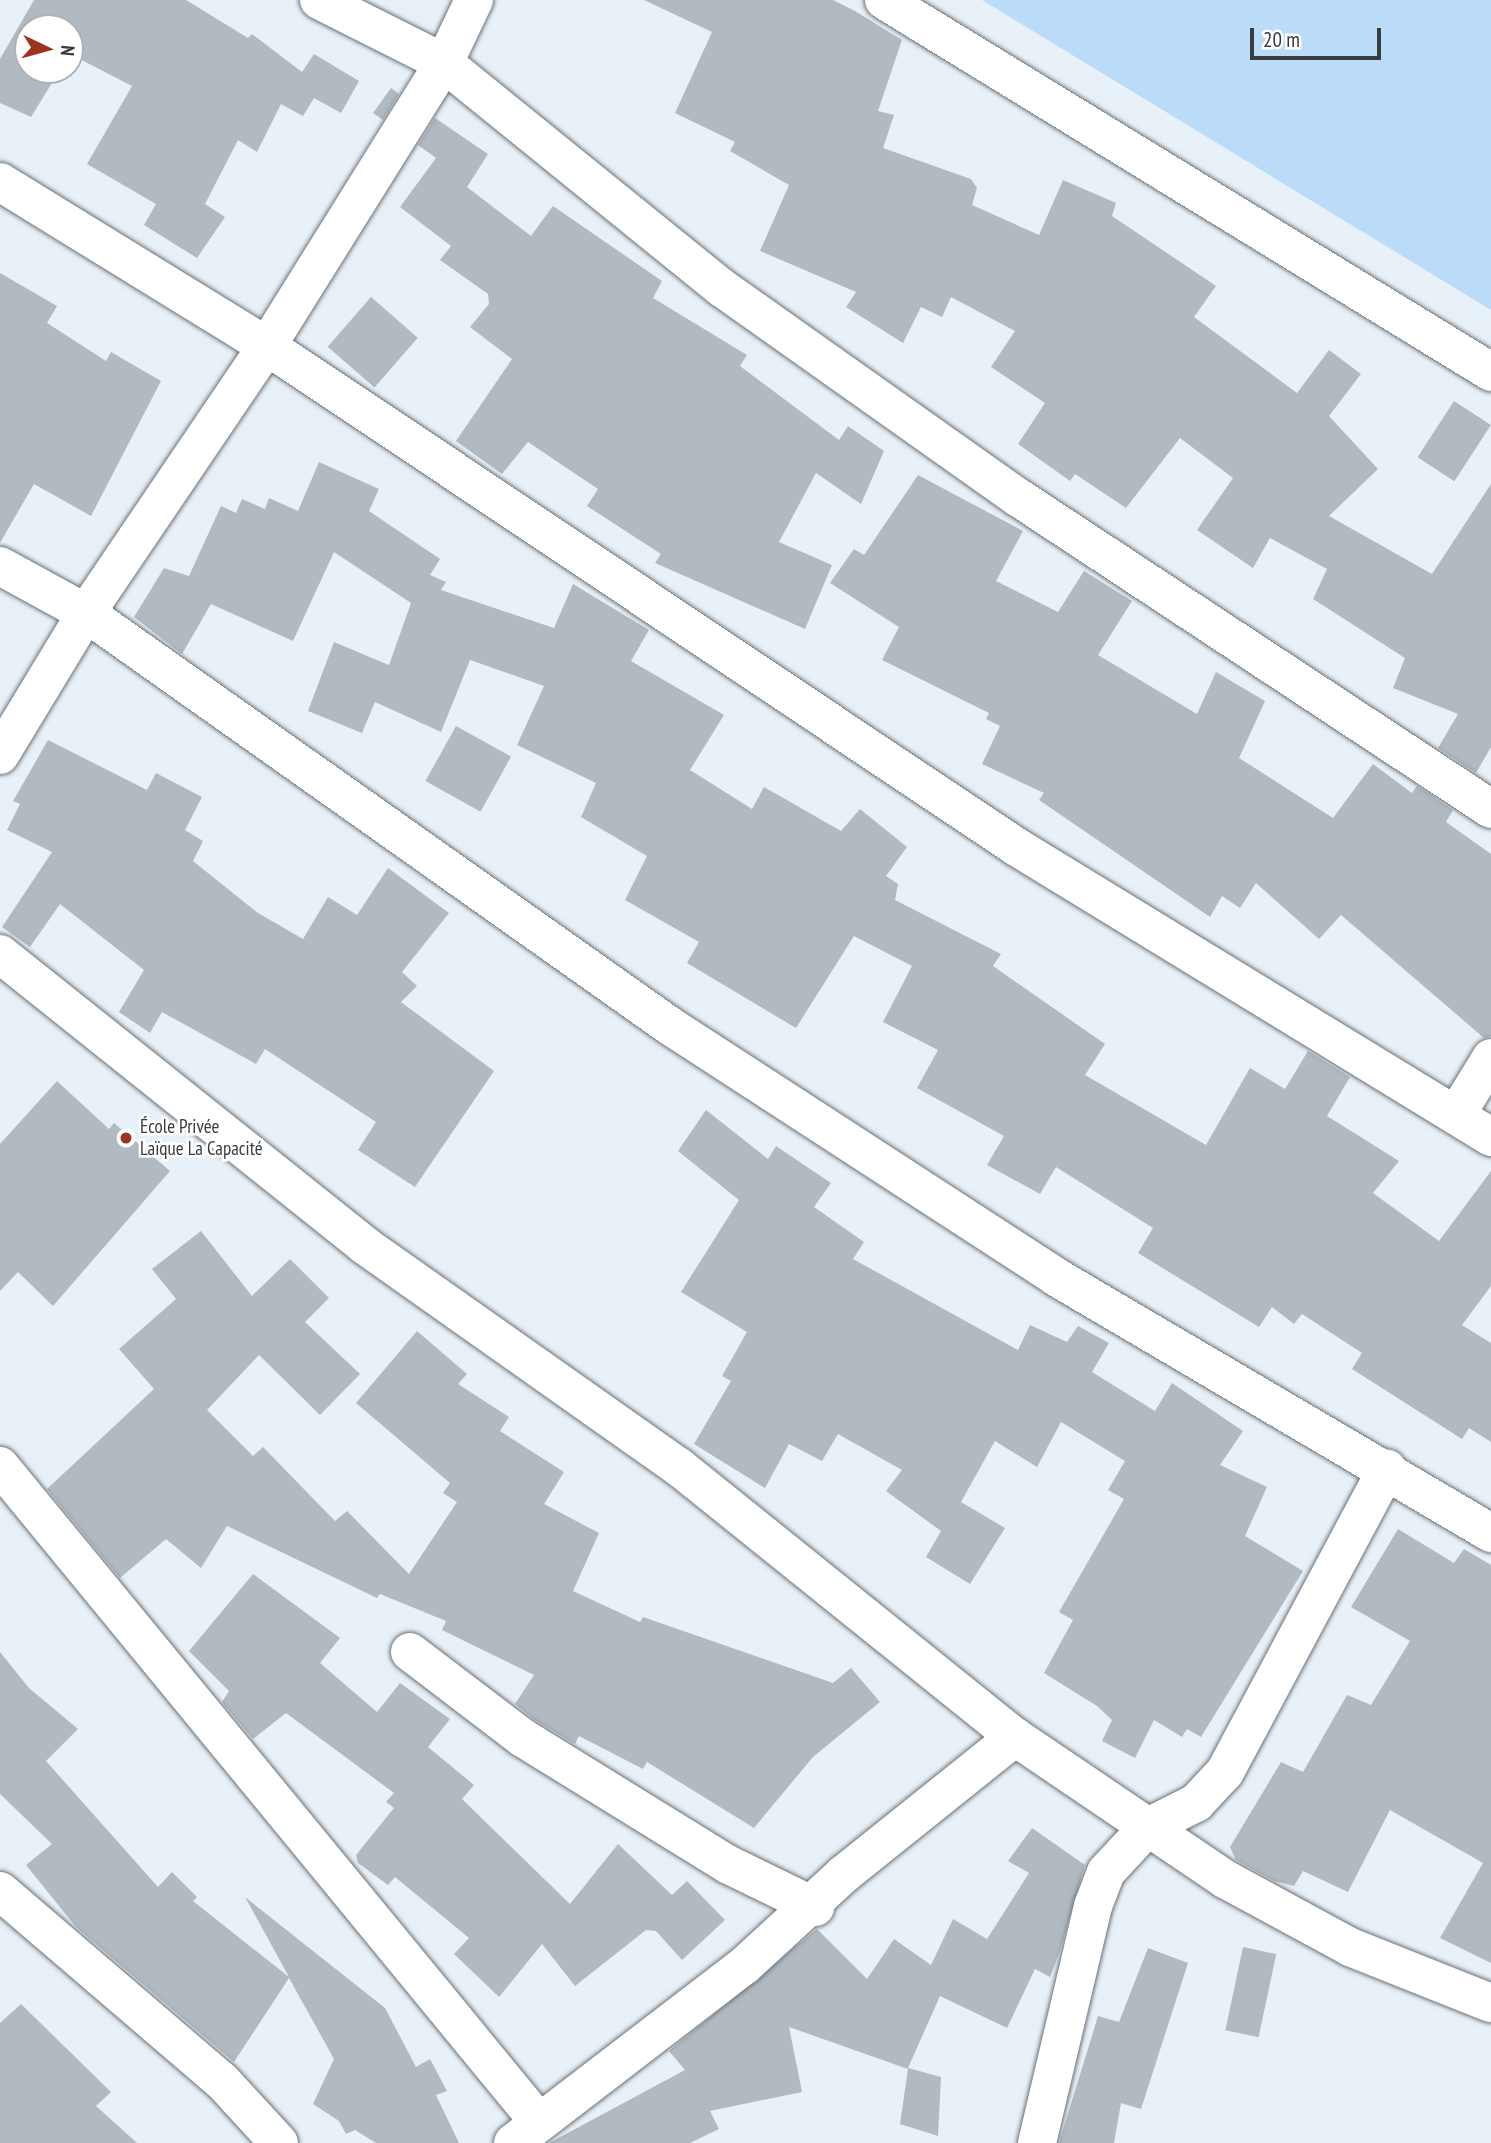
<!DOCTYPE html>
<meta charset="utf-8">
<style>
body{margin:0}
#map{position:relative;width:1491px;height:2143px;overflow:hidden;background:#e9f1f8;font-family:"PT Sans Narrow",sans-serif}
div>[style]{position:absolute}
.green>*{inset:0;background:#badcf9}
.building>*{inset:0;background:#b2bac1;transform-origin:0 0}
.roads{filter:drop-shadow(0 0 2px #6a7177) drop-shadow(0 0 2px #6a7177)}
.street>*{height:38px;margin:-19px;padding:0 19px;transform-origin:19px;border-radius:19px;background:#fff}
.secondary>*{height:38px;margin:-19px;padding:0 19px;transform-origin:19px;border-radius:19px;background:#fff}
.dots>*{width:19px;height:19px;translate:-50% -50%;box-sizing:border-box;border:4px solid #fff;border-radius:50%}
span{translate:-50% -50%;white-space:nowrap;text-align:center;line-height:1.15;-webkit-text-stroke:5px #fff;paint-order:stroke}
.poi-label{font-size:19px;color:#393c3f}
.left{translate:0 -50%;text-align:left}
.north{position:absolute;left:14px;top:14px;width:70px;height:70px;box-sizing:border-box;background:#fff;border:2px solid #b0b1b2;border-radius:50%;rotate:95deg;font-size:19px;font-weight:700;line-height:28px;text-align:center;color:#393c3f}
.north::after{content:'';display:block;margin:auto;width:24px;height:32px;background:#9d341e;clip-path:polygon(50% 0,100% 100%,50% 72%,0 100%)}
.scale{position:absolute;left:1250px;top:28px;width:131px;height:32px;box-sizing:border-box;border:4px solid #393c3f;border-top:0;padding-left:9px;font-size:21px;line-height:24px;white-space:nowrap;color:#393c3f;-webkit-text-stroke:5px #fff;paint-order:stroke}
</style>
<div id="map">
<div class="green">
<div style="clip-path:polygon(982px 0,1491px 0,1491px 310px)"></div>
</div>
<div class="building">
<div style="clip-path:polygon(34px 0,186px 0,248px 38px,252px 34px,302px 72px,314px 54px,359px 81px,341px 113px,314px 98px,303px 116px,281px 104px,257px 152px,238px 140px,205px 204px,225px 217px,197px 258px,144px 225px,156px 204px,87px 164px,132px 86px,70px 54px,70px 28px,28px 28px,28px 70px,60px 70px,31px 117px,0 103px,0 59px)"></div>
<div style="clip-path:polygon(644px 0,833px 0,855px 11px,902px 40px,878px 111px,894px 115px,883px 148px,971px 179px,977px 188px,972px 205px,1039px 235px,1063px 180px,1116px 203px,1112px 216px,1216px 286px,1194px 317px,1297px 393px,1329px 350px,1361px 374px,1329px 416px,1378px 469px,1329px 516px,1432px 574px,1491px 484px,1491px 747px,1476px 773px,1438px 748px,1458px 714px,1393px 688px,1405px 658px,1313px 599px,1327px 569px,1270px 538px,1253px 568px,1197px 530px,1233px 478px,1180px 438px,1126px 508px,1075px 474px,1070px 481px,1018px 444px,1045px 403px,991px 367px,1015px 331px,951px 297px,942px 317px,921px 307px,903px 343px,846px 307px,856px 292px,760px 251px,789px 185px,730px 151px,735px 142px,675px 113px,712px 32px)"></div>
<div style="clip-path:polygon(391px 88px,399px 94px,383px 120px,373px 113px)"></div>
<div style="clip-path:polygon(435px 118px,488px 154px,467px 187px,531px 236px,553px 206px,662px 281px,653px 298px,747px 355px,740px 366px,839px 440px,848px 426px,884px 451px,861px 504px,816px 473px,779px 542px,832px 565px,805px 629px,655px 563px,661px 554px,587px 506px,598px 489px,528px 442px,502px 474px,456px 441px,512px 359px,470px 327px,489px 304px,488px 294px,440px 260px,451px 246px,400px 207px,436px 158px,418px 145px)"></div>
<div style="clip-path:polygon(0 273px,57px 306px,47px 323px,106px 361px,111px 352px,161px 381px,91px 516px,34px 484px,0 543px)"></div>
<div style="left:371px;top:297px;width:62px;height:66px;rotate:41deg"></div>
<div style="left:1454px;top:401px;width:44px;height:67px;rotate:33deg"></div>
<div style="clip-path:polygon(319px 462px,379px 489px,369px 511px,440px 559px,430px 575px,446px 582px,441px 590px,554px 628px,573px 584px,649px 630px,631px 661px,724px 715px,690px 770px,752px 809px,764px 787px,841px 831px,860px 809px,907px 847px,886px 876px,898px 884px,895px 900px,1001px 954px,993px 966px,1105px 1044px,1085px 1075px,1206px 1145px,1250px 1068px,1285px 1089px,1308px 1051px,1350px 1077px,1327px 1116px,1399px 1161px,1373px 1193px,1439px 1241px,1491px 1171px,1491px 1286px,1462px 1325px,1491px 1343px,1491px 1442px,1469px 1428px,1462px 1439px,1352px 1369px,1362px 1353px,1302px 1314px,1294px 1324px,1272px 1307px,1259px 1327px,1138px 1253px,1153px 1228px,1056px 1167px,1040px 1194px,987px 1165px,1004px 1136px,917px 1088px,938px 1050px,883px 1022px,912px 966px,854px 936px,796px 1028px,687px 963px,699px 942px,625px 900px,647px 856px,581px 817px,596px 783px,517px 745px,544px 686px,470px 660px,441px 732px,375px 702px,362px 733px,308px 711px,334px 642px,389px 665px,411px 603px,334px 552px,293px 641px,211px 604px,182px 654px,134px 617px,164px 568px,189px 576px,221px 506px,236px 513px,242px 499px,265px 509px,269px 498px,298px 511px)"></div>
<div style="clip-path:polygon(918px 475px,1023px 531px,996px 581px,1058px 612px,1084px 571px,1132px 601px,1098px 655px,1197px 714px,1216px 672px,1265px 701px,1239px 758px,1333px 818px,1373px 764px,1412px 793px,1417px 786px,1453px 810px,1446px 822px,1491px 854px,1491px 1036px,1484px 1038px,1341px 915px,1319px 939px,1256px 883px,1240px 908px,1222px 896px,1210px 917px,1039px 800px,1044px 793px,982px 764px,1000px 726px,986px 719px,989px 713px,882px 660px,899px 627px,830px 583px,854px 549px,864px 555px)"></div>
<div style="left:456px;top:726px;width:63px;height:63px;rotate:29deg"></div>
<div style="clip-path:polygon(48px 740px,147px 790px,156px 773px,202px 797px,185px 830px,203px 841px,193px 861px,258px 913px,303px 939px,328px 897px,357px 915px,388px 868px,449px 913px,402px 972px,417px 986px,401px 1002px,494px 1071px,415px 1187px,358px 1150px,376px 1122px,265px 1049px,256px 1064px,162px 1012px,150px 1033px,119px 1012px,144px 970px,60px 904px,30px 947px,2px 927px,52px 852px,7px 830px,20px 804px,13px 801px)"></div>
<div style="clip-path:polygon(57px 1081px,109px 1129px,114px 1123px,170px 1171px,53px 1306px,18px 1272px,0 1291px,0 1144px)"></div>
<div style="clip-path:polygon(706px 1110px,768px 1159px,776px 1146px,831px 1183px,814px 1207px,864px 1242px,853px 1259px,1018px 1350px,1030px 1325px,1067px 1342px,1078px 1326px,1109px 1343px,1092px 1372px,1155px 1411px,1172px 1383px,1243px 1431px,1220px 1465px,1267px 1487px,1245px 1536px,1303px 1571px,1201px 1737px,1187px 1729px,1182px 1737px,1154px 1720px,1135px 1758px,1102px 1741px,1112px 1720px,1097px 1706px,1044px 1673px,1073px 1620px,1059px 1612px,1124px 1499px,1108px 1490px,1125px 1461px,1061px 1422px,1037px 1467px,995px 1441px,961px 1502px,1005px 1528px,970px 1584px,926px 1557px,941px 1531px,886px 1491px,902px 1470px,838px 1434px,822px 1461px,789px 1444px,765px 1488px,694px 1444px,731px 1381px,722px 1376px,747px 1332px,681px 1292px,739px 1200px,678px 1151px)"></div>
<div style="clip-path:polygon(201px 1231px,252px 1296px,290px 1259px,329px 1298px,305px 1322px,360px 1374px,320px 1415px,259px 1355px,207px 1410px,253px 1456px,263px 1447px,335px 1521px,347px 1511px,409px 1574px,457px 1502px,443px 1493px,450px 1483px,356px 1403px,417px 1331px,467px 1374px,458px 1384px,509px 1417px,500px 1431px,564px 1472px,544px 1504px,599px 1533px,573px 1591px,640px 1622px,643px 1617px,833px 1683px,851px 1668px,880px 1702px,813px 1757px,754px 1828px,647px 1762px,643px 1769px,579px 1736px,575px 1744px,535px 1720px,515px 1704px,534px 1675px,442px 1630px,446px 1621px,380px 1594px,377px 1598px,227px 1526px,201px 1568px,166px 1539px,120px 1578px,47px 1489px,154px 1389px,119px 1349px,176px 1299px,152px 1269px)"></div>
<div style="clip-path:polygon(1398px 1529px,1454px 1563px,1464px 1549px,1491px 1565px,1491px 1963px,1440px 1938px,1483px 1863px,1390px 1810px,1348px 1892px,1303px 1871px,1294px 1886px,1274px 1881px,1236px 1860px,1230px 1847px,1281px 1762px,1303px 1772px,1347px 1695px,1371px 1705px,1410px 1641px,1351px 1607px)"></div>
<div style="clip-path:polygon(253px 1574px,340px 1638px,320px 1663px,377px 1712px,400px 1683px,450px 1719px,428px 1747px,474px 1785px,462px 1799px,570px 1904px,618px 1844px,672px 1895px,687px 1881px,725px 1920px,682px 1960px,656px 1931px,646px 1930px,575px 1986px,542px 1944px,499px 1997px,454px 1954px,469px 1938px,395px 1877px,388px 1885px,358px 1863px,356px 1855px,394px 1808px,386px 1802px,394px 1793px,286px 1713px,253px 1739px,222px 1702px,229px 1691px,189px 1651px)"></div>
<div style="clip-path:polygon(0 1652px,29px 1688px,78px 1729px,46px 1761px,158px 1887px,172px 1872px,197px 1897px,193px 1901px,289px 1977px,245px 1897px,385px 2008px,416px 2067px,430px 2059px,447px 2091px,436px 2095px,459px 2143px,376px 2143px,355px 2130px,346px 2134px,339px 2121px,313px 2104px,334px 2059px,289px 1978px,234px 2062px,76px 1927px,26px 1865px,52px 1844px,0 1794px)"></div>
<div style="clip-path:polygon(1032px 1828px,1085px 1865px,1059px 1954px,1050px 1977px,1035px 1969px,1007px 2028px,940px 1996px,908px 2068px,941px 2077px,938px 2136px,900px 2124px,908px 2069px,789px 2027px,802px 2092px,710px 2111px,719px 2129px,690px 2143px,549px 2143px,685px 2070px,669px 2051px,817px 1929px,867px 1979px,894px 1939px,931px 1965px,953px 1919px,987px 1939px,1029px 1873px,1008px 1861px)"></div>
<div style="left:1243px;top:1947px;width:34px;height:85px;rotate:12deg"></div>
<div style="clip-path:polygon(1148px 1948px,1188px 1963px,1141px 2109px,1121px 2103px,1114px 2143px,1059px 2143px,1098px 2016px,1119px 2022px)"></div>
<div style="clip-path:polygon(21px 2004px,111px 2092px,96px 2106px,137px 2143px,0 2143px,0 2023px)"></div>
</div>
<div class="roads">
<div class="street">
<div style="left:319px;top:0;width:140px;rotate:26.7deg"></div>
<div style="left:444px;top:63px;width:358px;rotate:39deg"></div>
<div style="left:722px;top:288px;width:364px;rotate:35.3deg"></div>
<div style="left:1019px;top:498px;width:565px;rotate:33.38deg"></div>
<div style="left:0;top:182px;width:313px;rotate:31.6deg"></div>
<div style="left:267px;top:346px;width:900px;rotate:33.76deg"></div>
<div style="left:1015px;top:846px;width:558px;rotate:31.44deg"></div>
<div style="left:0;top:566px;width:98px;rotate:28.7deg"></div>
<div style="left:86px;top:613px;width:715px;rotate:35.27deg"></div>
<div style="left:670px;top:1026px;width:460px;rotate:33deg"></div>
<div style="left:1056px;top:1277px;width:505px;rotate:30.48deg"></div>
<div style="left:0;top:755px;width:166px;rotate:-58.8deg"></div>
<div style="left:86px;top:613px;width:323px;rotate:-55.9deg"></div>
<div style="left:267px;top:346px;width:334px;rotate:-58deg"></div>
<div style="left:444px;top:63px;width:70px;rotate:-64.5deg"></div>
<div style="left:0;top:954px;width:466px;rotate:38.6deg"></div>
<div style="left:364px;top:1245px;width:385px;rotate:35.2deg"></div>
<div style="left:679px;top:1467px;width:431px;rotate:38.8deg"></div>
<div style="left:1015px;top:1737px;width:254px;rotate:34.1deg"></div>
<div style="left:1225px;top:1879px;width:142px;rotate:28.5deg"></div>
<div style="left:1350px;top:1947px;width:152px;rotate:21.7deg"></div>
<div style="left:1456px;top:1115px;width:67px;rotate:-58.4deg"></div>
<div style="left:0;top:1466px;width:848px;rotate:50.6deg"></div>
<div style="left:410px;top:1652px;width:142px;rotate:37.3deg"></div>
<div style="left:523px;top:1738px;width:242px;rotate:31.7deg"></div>
<div style="left:729px;top:1865px;width:96px;rotate:26deg"></div>
<div style="left:0;top:1891px;width:292px;rotate:40.6deg"></div>
<div style="left:222px;top:2081px;width:84px;rotate:47.4deg"></div>
<div style="left:513px;top:2143px;width:291px;rotate:-37.5deg"></div>
<div style="left:744px;top:1966px;width:136px;rotate:-42.6deg"></div>
<div style="left:844px;top:1874px;width:219px;rotate:-38.7deg"></div>
<div style="left:1037px;top:2143px;width:244px;rotate:-76.7deg"></div>
<div style="left:1093px;top:1906px;width:36px;rotate:-69deg"></div>
<div style="left:1106px;top:1872px;width:62px;rotate:-47deg"></div>
<div style="left:1148px;top:1827px;width:54px;rotate:-26.6deg"></div>
<div style="left:1196px;top:1803px;width:42px;rotate:-46.9deg"></div>
<div style="left:1225px;top:1772px;width:344px;rotate:-61.9deg"></div>
</div>
<div class="secondary">
<div style="left:884px;top:0;width:712px;rotate:31.5deg"></div>
</div>
</div>
<div class="dots">
<div style="left:126px;top:1138px;background:#9d341e"></div>
</div>
<div class="poi-label">
<span class="left" style="left:140px;top:1138px">École Privée<br>Laïque La Capacité</span>
</div>
<div class="north">N</div>
<div class="scale">20 m</div>
</div>
